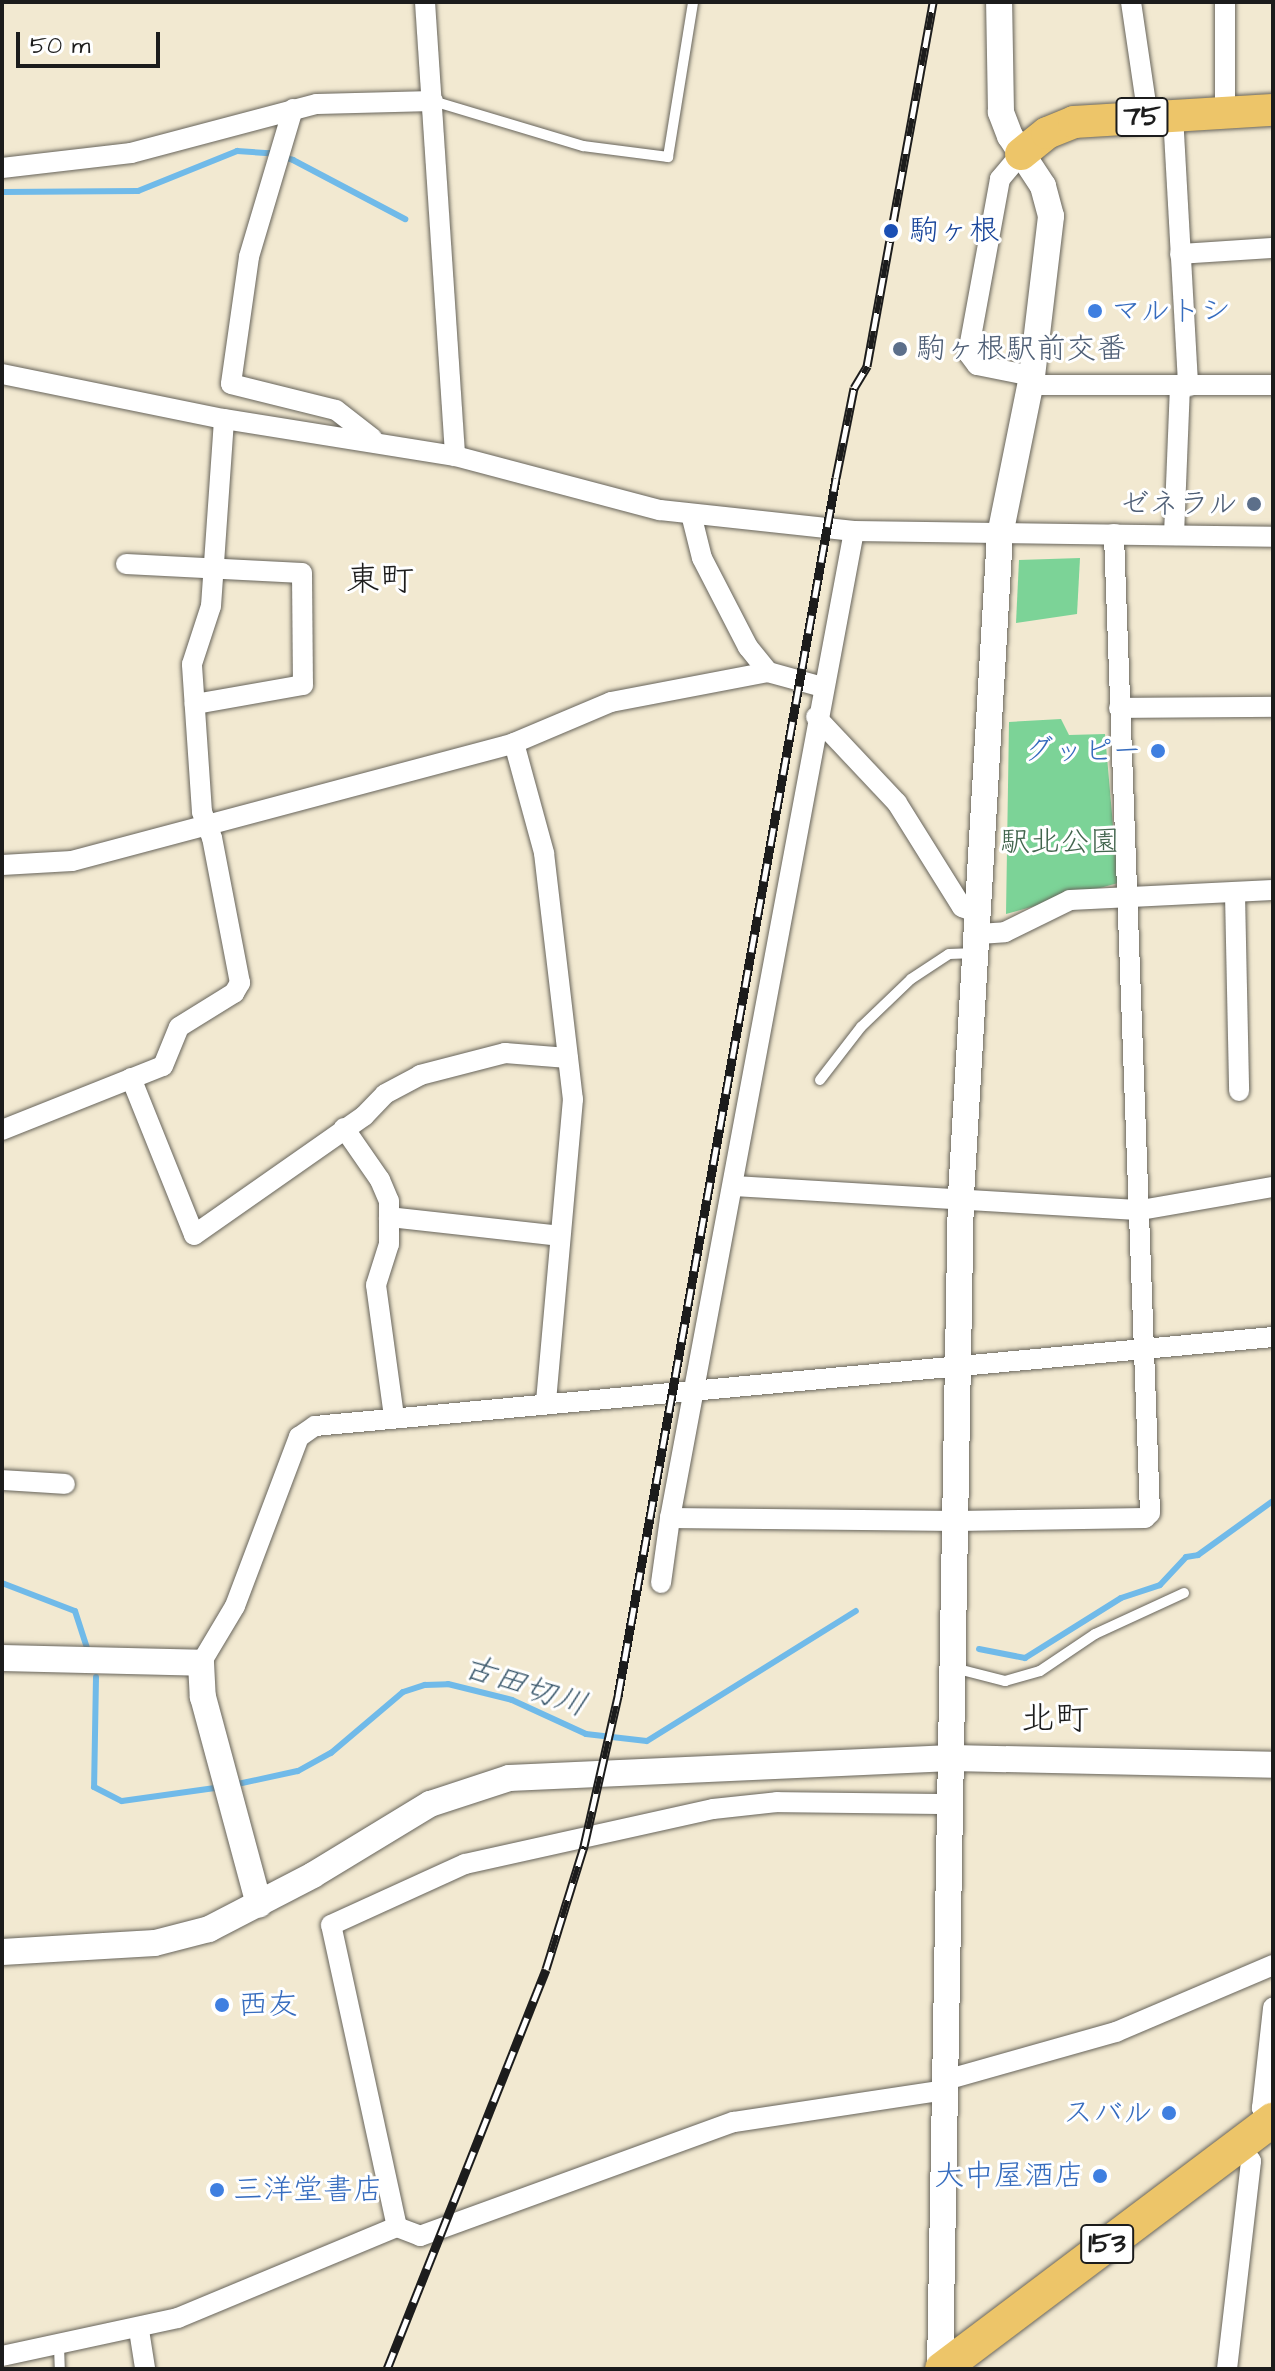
<!DOCTYPE html>
<meta charset="utf-8">
<style>
body{margin:0}
#map{position:relative;width:1275px;height:2371px;overflow:hidden;background:#f2e9d1;font-family:"Architects Daughter","Klee One",sans-serif}
div>[style]{position:absolute}
.green>*{inset:0;background:#7cd397}
.stream>*{height:6px;margin:-3px;padding:0 3px;transform-origin:3px;border-radius:3px;background:#70bae9}
.roads{filter:drop-shadow(0 0 2px #67645b) drop-shadow(0 0 2px #67645b)}
.service>*{height:10px;margin:-5px;padding:0 5px;transform-origin:5px;border-radius:5px;background:#fff}
.minor>*{height:20px;margin:-10px;padding:0 10px;transform-origin:10px;border-radius:10px;background:#fff}
.tertiary>*{height:26px;margin:-13px;padding:0 13px;transform-origin:13px;border-radius:13px;background:#fff}
.primary>*{height:32px;margin:-16px;padding:0 16px;transform-origin:16px;border-radius:16px;background:#edc569}
.trunk>*{height:34px;margin:-17px;padding:0 17px;transform-origin:17px;border-radius:17px;background:#edc569}
.rail>*{height:9px;margin-top:-4.5px;transform-origin:0;background:repeating-linear-gradient(90deg,#fff 0 18px,#1c1c1c 0 36px);box-sizing:border-box;border-block:2px solid #1c1c1c}
.dots>*{width:22px;height:22px;translate:-50% -50%;box-sizing:border-box;border:4px solid #fff;border-radius:50%}
span{translate:-50% -50%;white-space:nowrap;text-align:center;line-height:1.15;-webkit-text-stroke:6px #fff;paint-order:stroke}
.shield-label span{padding:2px 6px;background:#fff;border:2px solid;border-radius:6px;-webkit-text-stroke-width:0}
.shield-label{font-size:28px;color:#1c1c1c;font-weight:700}
.transit-label{font-size:30px;color:#164399}
.left{translate:0 -50%;text-align:left}
.shop-label{font-size:30px;color:#366cbe}
.right{translate:-100% -50%;text-align:right}
.service-label{font-size:30px;color:#4e5e75}
.park-label{font-size:30px;color:#42654d}
.water-label{font-size:32px;color:#3e5b6e;font-style:italic}
.quarter-label{font-size:34px;color:#1c1c1c}
.frame{position:absolute;inset:0;border:4px solid #1c1c1c;pointer-events:none}
.scale{position:absolute;left:16px;top:32px;width:144px;height:36px;box-sizing:border-box;border:4px solid #1c1c1c;border-top:0;padding-left:10px;font-size:24px;line-height:28px;white-space:nowrap;color:#1c1c1c;-webkit-text-stroke:6px #fff;paint-order:stroke}
</style>
<div id="map">
<div class="green">
<div style="clip-path:polygon(1080px 558px,1077px 614px,1016px 623px,1019px 560px)"></div>
<div style="clip-path:polygon(1061px 719px,1069px 735px,1105px 734px,1118px 883px,1006px 914px,1009px 722px)"></div>
</div>
<div class="stream">
<div style="left:2px;top:192px;width:136px;rotate:-0.4deg"></div>
<div style="left:138px;top:191px;width:107px;rotate:-22deg"></div>
<div style="left:237px;top:151px;width:32px;rotate:4deg"></div>
<div style="left:269px;top:153px;width:25px;rotate:16deg"></div>
<div style="left:293px;top:160px;width:127px;rotate:27.8deg"></div>
<div style="left:2px;top:1583px;width:78px;rotate:21deg"></div>
<div style="left:75px;top:1611px;width:38px;rotate:72deg"></div>
<div style="left:979px;top:1649px;width:47px;rotate:11.1deg"></div>
<div style="left:1025px;top:1658px;width:113px;rotate:-32deg"></div>
<div style="left:1121px;top:1598px;width:41px;rotate:-18.4deg"></div>
<div style="left:1160px;top:1585px;width:38px;rotate:-47deg"></div>
<div style="left:1186px;top:1557px;width:12px;rotate:-9deg"></div>
<div style="left:1198px;top:1555px;width:92px;rotate:-35.8deg"></div>
<div style="left:96px;top:1677px;width:110px;rotate:91deg"></div>
<div style="left:94px;top:1787px;width:31px;rotate:27deg"></div>
<div style="left:122px;top:1801px;width:101px;rotate:-8deg"></div>
<div style="left:233px;top:1785px;width:66px;rotate:-12.2deg"></div>
<div style="left:298px;top:1771px;width:38px;rotate:-29deg"></div>
<div style="left:331px;top:1753px;width:94px;rotate:-40.3deg"></div>
<div style="left:403px;top:1692px;width:23px;rotate:-18deg"></div>
<div style="left:425px;top:1685px;width:23px;rotate:-2deg"></div>
<div style="left:448px;top:1684px;width:66px;rotate:14deg"></div>
<div style="left:512px;top:1700px;width:81px;rotate:24.7deg"></div>
<div style="left:586px;top:1734px;width:61px;rotate:6.5deg"></div>
<div style="left:647px;top:1741px;width:246px;rotate:-31.9deg"></div>
</div>
<div class="roads">
<div class="service">
<div style="left:433px;top:101px;width:157px;rotate:16.7deg"></div>
<div style="left:583px;top:146px;width:86px;rotate:7.4deg"></div>
<div style="left:668px;top:157px;width:157px;rotate:-80.8deg"></div>
<div style="left:820px;top:1080px;width:67px;rotate:-52.3deg"></div>
<div style="left:861px;top:1027px;width:69px;rotate:-43.8deg"></div>
<div style="left:911px;top:979px;width:45px;rotate:-33.3deg"></div>
<div style="left:949px;top:954px;width:27px;rotate:-2deg"></div>
<div style="left:954px;top:1668px;width:53px;rotate:14.3deg"></div>
<div style="left:1005px;top:1681px;width:36px;rotate:-16deg"></div>
<div style="left:1040px;top:1671px;width:66px;rotate:-33.9deg"></div>
<div style="left:1095px;top:1634px;width:98px;rotate:-24.7deg"></div>
<div style="left:59px;top:2346px;width:23px;rotate:88deg"></div>
</div>
<div class="minor">
<div style="left:425px;top:2px;width:455px;rotate:86.2deg"></div>
<div style="left:1131px;top:2px;width:116px;rotate:81.6deg"></div>
<div style="left:293px;top:109px;width:154px;rotate:106.6deg"></div>
<div style="left:249px;top:257px;width:128px;rotate:98.1deg"></div>
<div style="left:231px;top:384px;width:108px;rotate:13.9deg"></div>
<div style="left:336px;top:410px;width:46px;rotate:37.9deg"></div>
<div style="left:1225px;top:112px;width:110px;rotate:-90deg"></div>
<div style="left:1173px;top:115px;width:272px;rotate:86.8deg"></div>
<div style="left:1021px;top:154px;width:33px;rotate:130deg"></div>
<div style="left:1000px;top:179px;width:177px;rotate:100.4deg"></div>
<div style="left:968px;top:353px;width:15px;rotate:53deg"></div>
<div style="left:977px;top:365px;width:56px;rotate:11.3deg"></div>
<div style="left:2px;top:168px;width:130px;rotate:-6.6deg"></div>
<div style="left:131px;top:153px;width:192px;rotate:-14.8deg"></div>
<div style="left:317px;top:104px;width:116px;rotate:-1.5deg"></div>
<div style="left:1180px;top:254px;width:93px;rotate:-3.7deg"></div>
<div style="left:2px;top:374px;width:227px;rotate:11.5deg"></div>
<div style="left:224px;top:419px;width:234px;rotate:9.1deg"></div>
<div style="left:455px;top:456px;width:212px;rotate:14.8deg"></div>
<div style="left:660px;top:510px;width:195px;rotate:6.2deg"></div>
<div style="left:854px;top:531px;width:419px;rotate:0.8deg"></div>
<div style="left:1030px;top:385px;width:243px"></div>
<div style="left:691px;top:514px;width:45px;rotate:76deg"></div>
<div style="left:702px;top:558px;width:100px;rotate:62.7deg"></div>
<div style="left:748px;top:647px;width:32px;rotate:51deg"></div>
<div style="left:768px;top:672px;width:57px;rotate:15.3deg"></div>
<div style="left:854px;top:531px;width:1004px;rotate:100.56deg"></div>
<div style="left:670px;top:1518px;width:287px;rotate:0.6deg"></div>
<div style="left:957px;top:1521px;width:188px;rotate:-0.9deg"></div>
<div style="left:1145px;top:1518px;width:7px;rotate:-45deg"></div>
<div style="left:1150px;top:1513px;width:980px;rotate:-92.11deg"></div>
<div style="left:1174px;top:535px;width:148px;rotate:-87.7deg"></div>
<div style="left:126px;top:564px;width:176px;rotate:2.9deg"></div>
<div style="left:302px;top:573px;width:112px;rotate:89.5deg"></div>
<div style="left:303px;top:685px;width:110px;rotate:170deg"></div>
<div style="left:1119px;top:708px;width:154px;rotate:-0.4deg"></div>
<div style="left:816px;top:717px;width:118px;rotate:46.7deg"></div>
<div style="left:897px;top:803px;width:123px;rotate:58deg"></div>
<div style="left:962px;top:907px;width:19px;rotate:21deg"></div>
<div style="left:514px;top:743px;width:114px;rotate:74.7deg"></div>
<div style="left:544px;top:853px;width:248px;rotate:83.3deg"></div>
<div style="left:573px;top:1099px;width:304px;rotate:95.1deg"></div>
<div style="left:2px;top:865px;width:70px;rotate:-3.3deg"></div>
<div style="left:72px;top:861px;width:457px;rotate:-14.9deg"></div>
<div style="left:514px;top:743px;width:105px;rotate:-22.9deg"></div>
<div style="left:611px;top:702px;width:160px;rotate:-10.8deg"></div>
<div style="left:1235px;top:894px;width:197px;rotate:88.8deg"></div>
<div style="left:979px;top:934px;width:26px;rotate:-4deg"></div>
<div style="left:1005px;top:932px;width:72px;rotate:-26.2deg"></div>
<div style="left:1070px;top:900px;width:203px;rotate:-2.8deg"></div>
<div style="left:131px;top:1078px;width:169px;rotate:68.1deg"></div>
<div style="left:194px;top:1235px;width:208px;rotate:-35deg"></div>
<div style="left:364px;top:1116px;width:30px;rotate:-46deg"></div>
<div style="left:385px;top:1094px;width:40px;rotate:-28deg"></div>
<div style="left:420px;top:1075px;width:88px;rotate:-14.5deg"></div>
<div style="left:505px;top:1053px;width:63px;rotate:4.5deg"></div>
<div style="left:344px;top:1128px;width:63px;rotate:55.3deg"></div>
<div style="left:380px;top:1180px;width:23px;rotate:67deg"></div>
<div style="left:389px;top:1201px;width:43px;rotate:90deg"></div>
<div style="left:389px;top:1244px;width:43px;rotate:107.6deg"></div>
<div style="left:376px;top:1285px;width:132px;rotate:82.2deg"></div>
<div style="left:2px;top:1130px;width:173px;rotate:-21.7deg"></div>
<div style="left:163px;top:1066px;width:42px;rotate:-67.7deg"></div>
<div style="left:179px;top:1027px;width:65px;rotate:-31.7deg"></div>
<div style="left:234px;top:993px;width:12px;rotate:-59deg"></div>
<div style="left:240px;top:983px;width:148px;rotate:-100.9deg"></div>
<div style="left:212px;top:838px;width:28px;rotate:-111deg"></div>
<div style="left:202px;top:812px;width:148px;rotate:-93.9deg"></div>
<div style="left:192px;top:664px;width:61px;rotate:-71.9deg"></div>
<div style="left:211px;top:606px;width:187px;rotate:-86deg"></div>
<div style="left:734px;top:1186px;width:408px;rotate:3.4deg"></div>
<div style="left:1141px;top:1210px;width:134px;rotate:-9.9deg"></div>
<div style="left:389px;top:1217px;width:172px;rotate:6.3deg"></div>
<div style="left:2px;top:1480px;width:63px;rotate:3.6deg"></div>
<div style="left:661px;top:1583px;width:66px;rotate:-82.1deg"></div>
<div style="left:201px;top:1663px;width:66px;rotate:-59.2deg"></div>
<div style="left:235px;top:1606px;width:181px;rotate:-69.3deg"></div>
<div style="left:299px;top:1437px;width:19px;rotate:-35deg"></div>
<div style="left:315px;top:1426px;width:962px;rotate:-5.31deg"></div>
<div style="left:946px;top:2080px;width:177px;rotate:-15.8deg"></div>
<div style="left:1116px;top:2032px;width:171px;rotate:-23.1deg"></div>
<div style="left:1271px;top:2122px;width:17px;rotate:-123deg"></div>
<div style="left:1262px;top:2108px;width:101px;rotate:-83.7deg"></div>
<div style="left:397px;top:2227px;width:25px;rotate:21deg"></div>
<div style="left:420px;top:2236px;width:334px;rotate:-20deg"></div>
<div style="left:734px;top:2122px;width:213px;rotate:-8.6deg"></div>
<div style="left:139px;top:2330px;width:39px;rotate:81deg"></div>
<div style="left:2px;top:2356px;width:180px;rotate:-12.2deg"></div>
<div style="left:178px;top:2318px;width:237px;rotate:-22.6deg"></div>
<div style="left:397px;top:2227px;width:309px;rotate:-102.3deg"></div>
<div style="left:331px;top:1925px;width:147px;rotate:-24.5deg"></div>
<div style="left:465px;top:1864px;width:254px;rotate:-12.5deg"></div>
<div style="left:713px;top:1809px;width:64px;rotate:-6.2deg"></div>
<div style="left:777px;top:1802px;width:174px;rotate:0.7deg"></div>
<div style="left:1227px;top:2369px;width:209px;rotate:-83.4deg"></div>
<div style="left:1251px;top:2161px;width:18px;rotate:-128deg"></div>
</div>
<div class="tertiary">
<div style="left:2px;top:1658px;width:199px;rotate:1.4deg"></div>
<div style="left:201px;top:1663px;width:34px;rotate:87deg"></div>
<div style="left:203px;top:1697px;width:215px;rotate:74.9deg"></div>
<div style="left:2px;top:1952px;width:153px;rotate:-3.4deg"></div>
<div style="left:155px;top:1943px;width:56px;rotate:-14.5deg"></div>
<div style="left:209px;top:1929px;width:117px;rotate:-27.4deg"></div>
<div style="left:313px;top:1875px;width:137px;rotate:-31.3deg"></div>
<div style="left:430px;top:1804px;width:83px;rotate:-18.2deg"></div>
<div style="left:509px;top:1778px;width:443px;rotate:-2.6deg"></div>
<div style="left:952px;top:1758px;width:321px;rotate:1.2deg"></div>
<div style="left:940px;top:2369px;width:1174px;rotate:-88.98deg"></div>
<div style="left:961px;top:1195px;width:661px;rotate:-86.62deg"></div>
<div style="left:1000px;top:535px;width:162px;rotate:-78.6deg"></div>
<div style="left:1032px;top:376px;width:161px;rotate:-83.2deg"></div>
<div style="left:1051px;top:216px;width:31px;rotate:-105deg"></div>
<div style="left:1043px;top:186px;width:60px;rotate:-123.4deg"></div>
<div style="left:1010px;top:136px;width:26px;rotate:-111deg"></div>
<div style="left:1001px;top:112px;width:110px;rotate:-91deg"></div>
</div>
<div class="primary">
<div style="left:1021px;top:154px;width:33px;rotate:-39deg"></div>
<div style="left:1047px;top:133px;width:29px;rotate:-22deg"></div>
<div style="left:1074px;top:122px;width:199px;rotate:-3.5deg"></div>
</div>
<div class="trunk">
<div style="left:942px;top:2369px;width:414px;rotate:-37deg"></div>
</div>
</div>
<div class="rail">
<div style="left:387px;top:2369px;width:430px;rotate:-68.3deg"></div>
<div style="left:546px;top:1969px;width:129px;rotate:-72.8deg"></div>
<div style="left:584px;top:1846px;width:154px;rotate:-77.2deg"></div>
<div style="left:618px;top:1696px;width:1237px;rotate:-79.85deg"></div>
<div style="left:836px;top:478px;width:92px;rotate:-78.7deg"></div>
<div style="left:854px;top:388px;width:26px;rotate:-59deg"></div>
<div style="left:867px;top:366px;width:370px;rotate:-79.7deg"></div>
</div>
<div class="dots">
<div style="left:891px;top:231px;background:#1a4fb4"></div>
<div style="left:1095px;top:311px;background:#3f7fe0"></div>
<div style="left:900px;top:349px;background:#5c6f8a"></div>
<div style="left:1254px;top:504px;background:#5c6f8a"></div>
<div style="left:1158px;top:751px;background:#3f7fe0"></div>
<div style="left:222px;top:2005px;background:#3f7fe0"></div>
<div style="left:1169px;top:2113px;background:#3f7fe0"></div>
<div style="left:1100px;top:2176px;background:#3f7fe0"></div>
<div style="left:217px;top:2190px;background:#3f7fe0"></div>
</div>
<div class="shield-label">
<span style="left:1142px;top:117px">75</span>
<span style="left:1107px;top:2244px">153</span>
</div>
<div class="transit-label">
<span class="left" style="left:909px;top:231px">駒ヶ根</span>
</div>
<div class="shop-label">
<span class="left" style="left:1111px;top:311px">マルトシ</span>
<span class="right" style="left:1142px;top:751px">グッピー</span>
<span class="left" style="left:238px;top:2005px">西友</span>
<span class="right" style="left:1153px;top:2113px">スバル</span>
<span class="right" style="left:1084px;top:2176px">大中屋酒店</span>
<span class="left" style="left:233px;top:2190px">三洋堂書店</span>
</div>
<div class="service-label">
<span class="left" style="left:916px;top:349px">駒ヶ根駅前交番</span>
<span class="right" style="left:1238px;top:504px">ゼネラル</span>
</div>
<div class="park-label">
<span style="left:1060px;top:842px">駅北公園</span>
</div>
<div class="water-label">
<span style="left:525px;top:1687px;rotate:19deg">古田切川</span>
</div>
<div class="quarter-label">
<span style="left:380px;top:581px">東町</span>
<span style="left:1055px;top:1720px">北町</span>
</div>
<div class="frame"></div>
<div class="scale">50 m</div>
</div>
